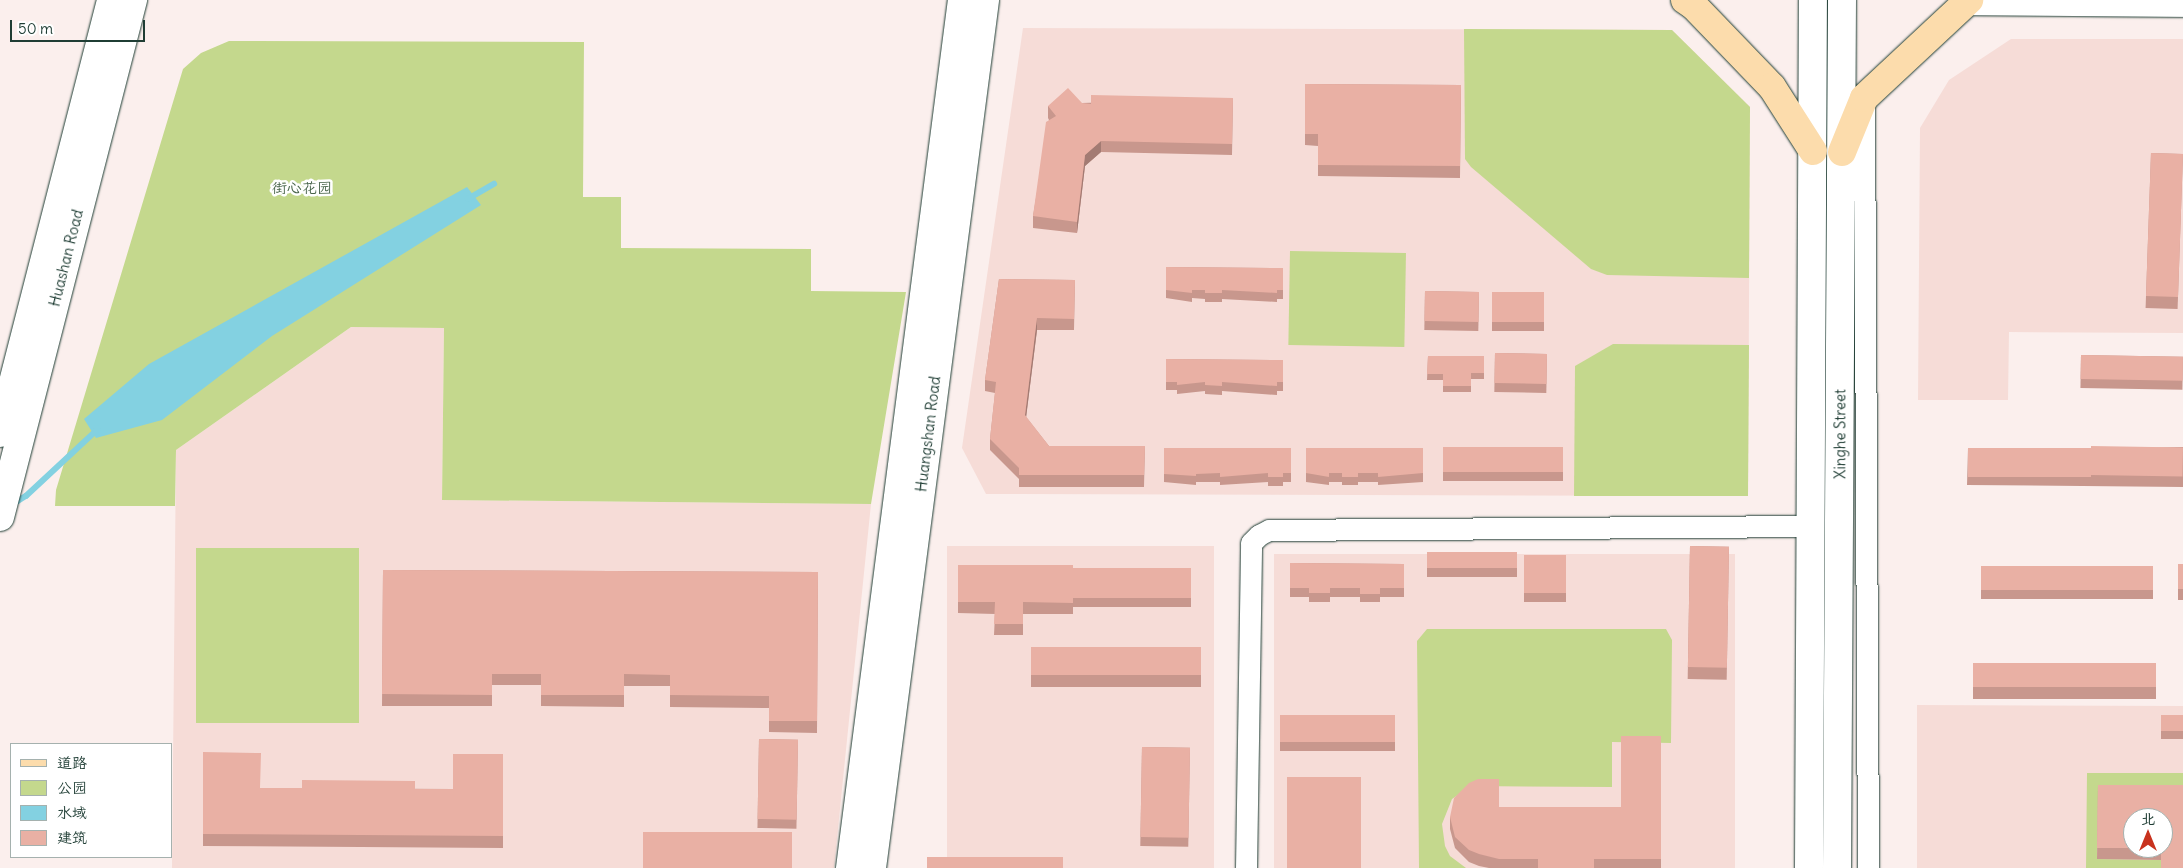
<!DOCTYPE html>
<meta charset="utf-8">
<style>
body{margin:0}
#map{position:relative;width:2183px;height:868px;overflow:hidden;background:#fbefed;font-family:Delius,"LXGW WenKai TC",sans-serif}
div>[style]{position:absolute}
.built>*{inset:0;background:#f6dcd7;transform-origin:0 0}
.green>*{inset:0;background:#c4d88d;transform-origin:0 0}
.water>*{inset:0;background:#83d1e1}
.stream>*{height:5.5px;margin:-2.75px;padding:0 2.75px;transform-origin:2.75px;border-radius:2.75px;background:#83d1e1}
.roads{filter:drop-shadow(0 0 1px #1f3d34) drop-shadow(0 0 1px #1f3d34)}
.minor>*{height:21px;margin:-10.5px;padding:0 10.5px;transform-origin:10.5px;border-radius:10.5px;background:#fff}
.tertiary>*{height:28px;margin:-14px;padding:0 14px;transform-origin:14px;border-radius:14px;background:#fff}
.secondary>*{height:28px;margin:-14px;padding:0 14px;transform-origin:14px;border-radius:14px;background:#fff}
.primary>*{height:28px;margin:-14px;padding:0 14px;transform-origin:14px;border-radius:14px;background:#fcdcac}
.wall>*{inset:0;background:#c8978d;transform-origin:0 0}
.shaded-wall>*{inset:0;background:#a37b73}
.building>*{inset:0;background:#e9b0a4;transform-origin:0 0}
span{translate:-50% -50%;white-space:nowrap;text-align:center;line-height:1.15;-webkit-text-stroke:5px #fff;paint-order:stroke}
.park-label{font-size:15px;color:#48644a}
.street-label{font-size:15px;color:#1f3d34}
.legend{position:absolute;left:10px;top:743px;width:162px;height:115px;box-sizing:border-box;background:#fff;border:1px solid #a5b1ae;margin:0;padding:6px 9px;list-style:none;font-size:15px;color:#1f3d34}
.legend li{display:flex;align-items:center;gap:10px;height:25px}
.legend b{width:25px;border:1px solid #a5b1ae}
.north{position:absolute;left:2123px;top:808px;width:50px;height:50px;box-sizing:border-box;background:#fff;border:1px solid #a5b1ae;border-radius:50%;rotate:0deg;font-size:14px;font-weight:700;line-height:20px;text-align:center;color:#1f3d34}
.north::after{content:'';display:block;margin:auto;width:18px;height:22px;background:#c8321e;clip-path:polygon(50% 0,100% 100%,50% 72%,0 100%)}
.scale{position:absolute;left:10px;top:20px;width:135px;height:22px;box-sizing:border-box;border:2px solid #1f3d34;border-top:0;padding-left:6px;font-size:15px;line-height:18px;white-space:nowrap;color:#1f3d34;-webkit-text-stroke:4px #fff;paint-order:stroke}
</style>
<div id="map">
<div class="built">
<div style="clip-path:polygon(1023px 28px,1672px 30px,1750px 107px,1748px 496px,986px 494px,962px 448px)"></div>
<div style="clip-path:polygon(2011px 39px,2183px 39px,2183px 333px,2009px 332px,2008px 400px,1918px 400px,1920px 128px,1949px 80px)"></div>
<div style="clip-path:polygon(351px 327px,444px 328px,442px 500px,871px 504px,834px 868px,172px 868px,176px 450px)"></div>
<div style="left:947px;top:546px;width:267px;height:325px"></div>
<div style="left:1274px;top:554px;width:461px;height:314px"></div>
<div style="clip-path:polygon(evenodd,1917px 705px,2183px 706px,2183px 868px,1917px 868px,1917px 705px,2133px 818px,2163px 818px,2163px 848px,2133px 848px,2133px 818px)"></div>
</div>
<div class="green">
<div style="clip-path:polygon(1464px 29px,1672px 30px,1750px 107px,1749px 278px,1607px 275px,1591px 269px,1471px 167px,1465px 159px)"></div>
<div style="clip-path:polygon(229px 41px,584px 42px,583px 197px,621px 197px,621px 248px,811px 249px,811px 291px,906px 292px,871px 504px,442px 500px,444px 328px,351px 327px,176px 450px,175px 506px,55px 506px,56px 490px,183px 69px,201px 53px)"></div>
<div style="left:1290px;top:251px;width:116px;height:94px;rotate:1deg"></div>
<div style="clip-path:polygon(1613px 344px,1749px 345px,1748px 496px,1574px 496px,1575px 366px)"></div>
<div style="left:196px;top:548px;width:163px;height:175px"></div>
<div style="clip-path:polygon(1427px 629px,1666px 629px,1672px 640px,1671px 743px,1612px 742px,1612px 787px,1471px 786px,1452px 799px,1442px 824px,1445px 846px,1450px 856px,1466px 868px,1419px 868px,1417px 641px)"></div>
<div style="clip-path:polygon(2087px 773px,2183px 773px,2183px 797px,2098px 797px,2097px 859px,2161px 860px,2161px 868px,2086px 868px)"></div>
</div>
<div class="water">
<div style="clip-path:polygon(467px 187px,481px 205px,272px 336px,162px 420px,96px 438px,84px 419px,149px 364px)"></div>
</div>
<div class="stream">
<div style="left:468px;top:199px;width:30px;rotate:-30deg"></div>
<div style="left:13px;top:504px;width:15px;rotate:-32deg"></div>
<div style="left:26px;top:496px;width:98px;rotate:-42.9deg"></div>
</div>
<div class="roads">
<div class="minor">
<div style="left:1962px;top:4px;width:221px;rotate:0.5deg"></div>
<div style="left:1864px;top:103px;width:765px;rotate:89.7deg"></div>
<div style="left:1246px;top:868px;width:325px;rotate:-89.1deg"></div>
<div style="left:1251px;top:543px;width:11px;rotate:-45deg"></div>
<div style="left:1259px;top:535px;width:11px;rotate:-27deg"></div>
<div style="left:1269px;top:530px;width:542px;rotate:-0.42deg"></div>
</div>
<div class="tertiary">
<div style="left:0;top:433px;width:447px;rotate:-75.6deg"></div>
<div style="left:0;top:517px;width:534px;rotate:-75.57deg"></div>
<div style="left:850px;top:868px;width:875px;rotate:-82.65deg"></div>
<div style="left:872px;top:868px;width:875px;rotate:-82.58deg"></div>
</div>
<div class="secondary">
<div style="left:1809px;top:868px;width:868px;rotate:-89.74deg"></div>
<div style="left:1837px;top:868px;width:868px;rotate:-89.67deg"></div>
</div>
<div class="primary">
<div style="left:1685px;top:0;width:11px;rotate:34deg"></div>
<div style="left:1694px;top:6px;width:112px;rotate:46.1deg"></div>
<div style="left:1772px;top:87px;width:76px;rotate:57.4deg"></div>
<div style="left:1842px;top:152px;width:58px;rotate:-67.8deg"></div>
<div style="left:1864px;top:98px;width:144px;rotate:-43deg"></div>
</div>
</div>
<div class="wall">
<div style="clip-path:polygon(1305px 84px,1461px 85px,1460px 178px,1318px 176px,1318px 146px,1305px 145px)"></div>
<div style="clip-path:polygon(1233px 98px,1232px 155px,1101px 152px,1085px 166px,1077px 233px,1033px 228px,1033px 216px,1049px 120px,1048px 118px,1048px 106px,1082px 103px)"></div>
<div style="left:2151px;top:153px;width:32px;height:155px;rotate:2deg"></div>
<div style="clip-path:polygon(1166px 267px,1283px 268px,1283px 299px,1277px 299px,1277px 302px,1222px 299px,1222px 302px,1205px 302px,1205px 299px,1192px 298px,1192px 302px,1166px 298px)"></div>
<div style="clip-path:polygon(999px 279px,1075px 280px,1074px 330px,1037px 330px,1026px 417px,1049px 446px,1145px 446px,1144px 487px,1019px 487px,1019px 479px,990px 450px,990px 439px,995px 393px,985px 391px,985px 380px)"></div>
<div style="left:1425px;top:291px;width:54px;height:39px;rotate:1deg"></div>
<div style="left:1492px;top:292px;width:52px;height:39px"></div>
<div style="left:1495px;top:353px;width:52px;height:39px;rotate:1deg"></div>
<div style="left:2081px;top:355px;width:102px;height:33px;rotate:1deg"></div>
<div style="clip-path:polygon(1428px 356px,1484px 356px,1484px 379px,1471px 379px,1471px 392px,1443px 392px,1443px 380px,1427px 380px)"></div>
<div style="clip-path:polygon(1166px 359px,1283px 360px,1283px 391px,1277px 391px,1277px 395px,1222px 391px,1222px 395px,1205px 394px,1205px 391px,1177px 394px,1177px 390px,1166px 390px)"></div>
<div style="left:1563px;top:447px;width:34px;height:120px;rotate:90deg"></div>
<div style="clip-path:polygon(2183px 447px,2183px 487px,1967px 485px,1968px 448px,2091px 449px)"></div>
<div style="clip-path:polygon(1164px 448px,1291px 448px,1291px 482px,1283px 482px,1283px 486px,1268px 486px,1268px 482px,1220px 485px,1220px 482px,1196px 482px,1196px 485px,1164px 482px)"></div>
<div style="clip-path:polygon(1306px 448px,1423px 448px,1423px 482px,1378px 485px,1378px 482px,1358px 482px,1358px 485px,1342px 485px,1342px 482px,1329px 482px,1329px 485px,1306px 482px)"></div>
<div style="left:1690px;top:546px;width:39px;height:133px;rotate:1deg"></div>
<div style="left:1427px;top:552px;width:90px;height:25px"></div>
<div style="left:1524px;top:555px;width:42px;height:47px"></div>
<div style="clip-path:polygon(1290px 563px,1404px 564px,1404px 597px,1380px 597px,1380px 602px,1360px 602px,1360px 597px,1330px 597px,1330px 602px,1309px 602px,1309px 597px,1290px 597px)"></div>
<div style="left:2178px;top:564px;width:5px;height:36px"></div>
<div style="clip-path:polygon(958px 565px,1073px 568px,1191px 568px,1191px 607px,1073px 607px,1073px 614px,1023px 614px,1023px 635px,994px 635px,995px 614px,958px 613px)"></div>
<div style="left:1981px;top:566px;width:172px;height:33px"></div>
<div style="clip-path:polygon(383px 570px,818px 572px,817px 733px,769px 732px,769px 708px,670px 707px,670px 686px,624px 686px,624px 707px,541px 706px,541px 685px,492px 685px,492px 706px,382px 706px)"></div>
<div style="left:1031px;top:647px;width:170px;height:40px"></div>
<div style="left:1973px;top:663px;width:183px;height:36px"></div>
<div style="left:1280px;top:715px;width:115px;height:36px"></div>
<div style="left:2161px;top:715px;width:22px;height:24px"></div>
<div style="clip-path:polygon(1661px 736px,1661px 868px,1489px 868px,1479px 866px,1469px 862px,1455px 848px,1450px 829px,1450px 817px,1499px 807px,1621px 807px)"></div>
<div style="left:759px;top:739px;width:39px;height:89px;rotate:1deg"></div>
<div style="left:1142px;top:747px;width:48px;height:99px;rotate:1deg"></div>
<div style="clip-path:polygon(203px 752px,260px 788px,453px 789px,503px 754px,503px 848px,203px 846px)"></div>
<div style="clip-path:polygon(2098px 785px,2183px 785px,2161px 860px,2097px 859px)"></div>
</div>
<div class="shaded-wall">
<div style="clip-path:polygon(1101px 141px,1101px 152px,1085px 166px,1077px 233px,1077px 222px,1085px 155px)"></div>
<div style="clip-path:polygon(1037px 318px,1037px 330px,1025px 426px,1025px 415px)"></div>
</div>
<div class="building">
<div style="clip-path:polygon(1305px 84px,1461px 85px,1460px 166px,1318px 165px,1318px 134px,1305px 134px)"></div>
<div style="clip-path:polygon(1068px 88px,1082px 103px,1091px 104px,1091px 95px,1233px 98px,1232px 144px,1101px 141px,1085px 155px,1077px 222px,1033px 216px,1046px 122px,1056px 116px,1048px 106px)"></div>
<div style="left:2151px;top:153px;width:32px;height:143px;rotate:2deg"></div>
<div style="clip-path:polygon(1166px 267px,1283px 268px,1283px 290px,1277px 290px,1277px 293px,1222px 290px,1222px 293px,1205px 293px,1205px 290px,1192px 290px,1192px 293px,1166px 290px)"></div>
<div style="clip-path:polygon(999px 279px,1075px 280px,1074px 319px,1037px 318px,1025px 415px,1049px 446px,1145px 446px,1144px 475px,1019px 475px,1019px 468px,990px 439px,996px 382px,985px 380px)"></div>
<div style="left:1425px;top:291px;width:54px;height:30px;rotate:1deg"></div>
<div style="left:1492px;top:292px;width:52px;height:30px"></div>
<div style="left:1495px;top:353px;width:52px;height:30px;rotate:1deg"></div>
<div style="left:2081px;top:355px;width:102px;height:24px;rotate:1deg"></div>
<div style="clip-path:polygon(1428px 356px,1484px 356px,1484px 373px,1471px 373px,1471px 386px,1443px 386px,1443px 374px,1427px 374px)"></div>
<div style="clip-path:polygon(1166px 359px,1283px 360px,1283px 382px,1277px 382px,1277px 386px,1222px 382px,1222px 386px,1205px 385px,1205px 382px,1177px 385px,1177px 382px,1166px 382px)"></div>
<div style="left:2091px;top:446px;width:92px;height:29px;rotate:1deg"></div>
<div style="left:1563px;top:447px;width:25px;height:120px;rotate:90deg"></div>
<div style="clip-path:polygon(1164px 448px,1291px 448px,1291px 473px,1283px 473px,1283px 477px,1268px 477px,1268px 473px,1220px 477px,1220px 473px,1196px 474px,1196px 476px,1164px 474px)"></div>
<div style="clip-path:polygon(1306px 448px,1423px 448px,1423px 473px,1378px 477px,1378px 473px,1358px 473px,1358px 477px,1342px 477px,1342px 473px,1329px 473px,1329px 477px,1306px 473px)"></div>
<div style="left:1968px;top:448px;width:123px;height:29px"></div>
<div style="left:1690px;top:546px;width:39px;height:121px;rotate:1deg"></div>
<div style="left:1427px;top:552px;width:90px;height:16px"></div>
<div style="left:1524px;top:555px;width:42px;height:38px"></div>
<div style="clip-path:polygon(1290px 563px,1404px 564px,1404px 588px,1380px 588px,1380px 594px,1360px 594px,1360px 588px,1330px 588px,1330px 593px,1309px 593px,1309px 588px,1290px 588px)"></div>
<div style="left:2178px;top:564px;width:5px;height:25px"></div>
<div style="clip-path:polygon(958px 565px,1073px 565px,1073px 603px,1023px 602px,1023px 624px,994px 624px,995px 602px,958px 602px)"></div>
<div style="left:1981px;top:566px;width:172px;height:24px"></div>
<div style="left:1073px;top:568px;width:118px;height:30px"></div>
<div style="clip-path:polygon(383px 570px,818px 572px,817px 721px,769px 721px,769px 696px,670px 695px,670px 675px,624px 674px,624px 695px,541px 695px,541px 674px,492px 674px,492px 695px,382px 694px)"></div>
<div style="left:1031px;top:647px;width:170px;height:28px"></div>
<div style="left:1973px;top:663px;width:183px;height:24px"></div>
<div style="left:1280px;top:715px;width:115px;height:27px"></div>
<div style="left:2161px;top:715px;width:22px;height:16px"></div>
<div style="clip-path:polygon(1621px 736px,1661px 736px,1661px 859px,1594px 859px,1594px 868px,1538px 868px,1538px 859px,1499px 859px,1479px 854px,1469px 850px,1455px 837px,1450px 817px,1454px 798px,1469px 783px,1478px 779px,1499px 779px,1499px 807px,1621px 807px)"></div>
<div style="left:759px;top:739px;width:39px;height:80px;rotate:1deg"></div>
<div style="left:1142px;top:747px;width:48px;height:90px;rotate:1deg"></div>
<div style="clip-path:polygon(203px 752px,261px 753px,260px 788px,302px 788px,302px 780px,415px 781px,415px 789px,453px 789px,453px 754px,503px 754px,503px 836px,203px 834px)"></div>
<div style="left:1287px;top:777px;width:74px;height:91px"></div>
<div style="clip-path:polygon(2098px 785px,2183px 785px,2183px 868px,2161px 868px,2161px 848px,2151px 848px,2163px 848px,2163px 818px,2133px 818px,2133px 848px,2097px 848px)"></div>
<div style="left:643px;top:832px;width:149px;height:36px"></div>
<div style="left:927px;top:857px;width:136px;height:11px"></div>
</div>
<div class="park-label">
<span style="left:302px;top:188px">街心花园</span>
</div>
<div class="street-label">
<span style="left:66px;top:258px;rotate:-76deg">Huashan Road</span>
<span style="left:928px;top:434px;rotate:-83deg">Huangshan Road</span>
<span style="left:1840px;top:434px;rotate:-90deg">Xinghe Street</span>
</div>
<ul class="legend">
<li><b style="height:6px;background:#fcdcac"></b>道路</li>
<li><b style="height:14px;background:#c4d88d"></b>公园</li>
<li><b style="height:14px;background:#83d1e1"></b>水域</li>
<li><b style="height:14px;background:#e9b0a4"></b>建筑</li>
</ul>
<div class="north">北</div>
<div class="scale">50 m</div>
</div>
